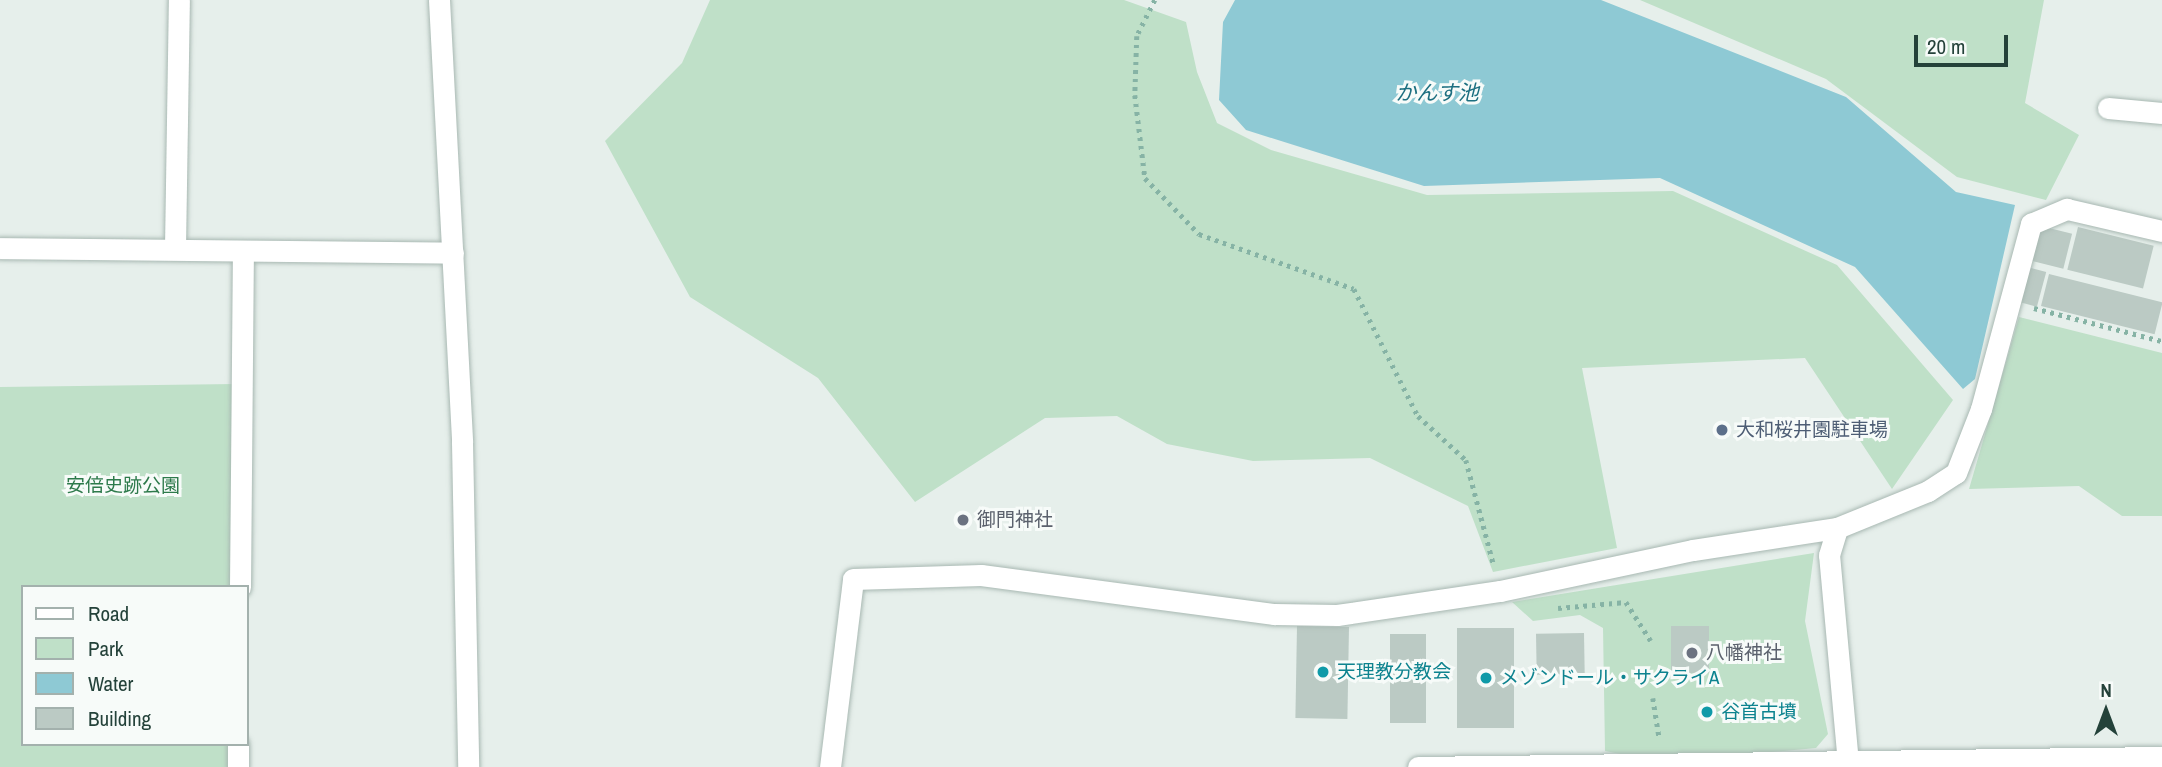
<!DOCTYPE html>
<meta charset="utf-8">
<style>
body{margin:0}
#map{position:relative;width:2162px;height:767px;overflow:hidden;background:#e6efeb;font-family:"Archivo Narrow","Noto Sans JP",sans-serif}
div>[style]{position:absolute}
.green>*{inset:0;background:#bfe0c8}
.water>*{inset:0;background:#8ec9d4}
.building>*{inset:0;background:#bbcac4;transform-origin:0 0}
.path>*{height:4.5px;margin-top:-2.25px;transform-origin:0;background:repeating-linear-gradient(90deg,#86b3a5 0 3.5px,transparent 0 8.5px)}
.roads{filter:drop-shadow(0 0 2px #a8b8b2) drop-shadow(0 0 2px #a8b8b2)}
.minor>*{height:21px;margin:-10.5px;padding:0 10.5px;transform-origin:10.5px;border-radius:10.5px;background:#fff}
.dots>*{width:19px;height:19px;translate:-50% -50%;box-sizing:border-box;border:4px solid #f7fbf9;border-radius:50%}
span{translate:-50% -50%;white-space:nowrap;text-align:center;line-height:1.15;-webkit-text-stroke:6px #f7fbf9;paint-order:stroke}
.service-label{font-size:19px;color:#4e5e75}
.left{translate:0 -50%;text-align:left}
.park-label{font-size:19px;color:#2d7a4b}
.worship-label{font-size:19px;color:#5b616d}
.culture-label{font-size:19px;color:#0d838f}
.water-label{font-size:21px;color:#1c6f80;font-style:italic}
.legend{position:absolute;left:21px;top:585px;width:228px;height:161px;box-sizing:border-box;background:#f7fbf9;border:2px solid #a3b1ad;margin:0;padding:9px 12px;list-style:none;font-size:21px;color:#24423a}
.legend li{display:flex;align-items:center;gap:14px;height:35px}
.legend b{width:35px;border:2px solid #a3b1ad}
.north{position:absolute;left:2071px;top:676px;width:70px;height:70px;-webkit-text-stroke:5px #f7fbf9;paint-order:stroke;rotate:0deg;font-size:19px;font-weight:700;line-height:28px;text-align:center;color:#24423a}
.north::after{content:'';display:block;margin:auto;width:24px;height:32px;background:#24423a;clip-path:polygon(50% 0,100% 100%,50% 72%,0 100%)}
.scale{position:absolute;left:1914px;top:35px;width:94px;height:32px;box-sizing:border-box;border:4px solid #24423a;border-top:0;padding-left:9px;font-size:21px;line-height:24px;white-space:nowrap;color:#24423a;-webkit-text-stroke:5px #f7fbf9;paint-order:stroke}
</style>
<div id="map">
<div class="green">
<div style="clip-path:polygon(710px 0,1124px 0,1186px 22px,1197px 72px,1217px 123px,1271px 150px,1427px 195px,1673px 191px,1837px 265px,1953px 400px,1892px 489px,1805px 358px,1582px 368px,1617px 548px,1493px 572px,1468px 506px,1370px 458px,1253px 461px,1167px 444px,1117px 416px,1045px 418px,915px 502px,818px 378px,690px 297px,605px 141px,682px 63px)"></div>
<div style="clip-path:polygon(1640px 0,2044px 0,2025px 103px,2079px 135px,2046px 200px,1957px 177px,1826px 79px)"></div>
<div style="clip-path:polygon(2019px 317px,2162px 353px,2162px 516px,2122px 516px,2079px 486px,1969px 489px)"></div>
<div style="clip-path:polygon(235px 384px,232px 587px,23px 587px,23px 744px,230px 744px,230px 767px,0 767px,0 387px)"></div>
<div style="clip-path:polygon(1814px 553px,1805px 621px,1828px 734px,1816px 748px,1662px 762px,1605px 751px,1603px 628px,1580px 615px,1533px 621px,1512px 602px)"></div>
</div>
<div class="water">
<div style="clip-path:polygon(1235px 0,1601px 0,1846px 97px,1956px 192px,2015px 205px,1975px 379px,1963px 389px,1855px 267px,1660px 178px,1424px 186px,1246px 130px,1219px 100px,1223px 22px)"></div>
</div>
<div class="building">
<div style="left:2041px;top:226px;width:32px;height:36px;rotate:14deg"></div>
<div style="left:2078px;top:227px;width:78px;height:44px;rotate:14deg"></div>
<div style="left:2024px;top:266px;width:23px;height:36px;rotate:15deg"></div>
<div style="left:2049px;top:274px;width:117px;height:33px;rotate:14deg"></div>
<div style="left:1297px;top:626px;width:52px;height:92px;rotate:1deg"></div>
<div style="left:1671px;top:626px;width:38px;height:47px"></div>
<div style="left:1457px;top:628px;width:57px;height:100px"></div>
<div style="left:1584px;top:633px;width:41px;height:48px;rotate:89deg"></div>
<div style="left:1390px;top:634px;width:36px;height:89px"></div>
</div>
<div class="path">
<div style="left:1155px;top:0;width:40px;rotate:116.6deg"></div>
<div style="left:1137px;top:36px;width:59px;rotate:91.9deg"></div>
<div style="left:1135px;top:95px;width:84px;rotate:83.1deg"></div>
<div style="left:1145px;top:178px;width:78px;rotate:46deg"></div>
<div style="left:1199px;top:234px;width:164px;rotate:19.5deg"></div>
<div style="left:1354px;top:289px;width:142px;rotate:63.3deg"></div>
<div style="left:1418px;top:416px;width:65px;rotate:42.5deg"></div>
<div style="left:1466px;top:460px;width:110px;rotate:75.2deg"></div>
<div style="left:2034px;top:308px;width:132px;rotate:14.5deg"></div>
<div style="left:1558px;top:608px;width:68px;rotate:-5deg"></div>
<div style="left:1626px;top:602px;width:46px;rotate:57.3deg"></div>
<div style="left:1653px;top:698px;width:39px;rotate:81deg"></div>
</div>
<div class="roads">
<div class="minor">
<div style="left:439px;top:0;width:443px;rotate:87deg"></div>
<div style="left:462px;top:442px;width:325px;rotate:88.9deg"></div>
<div style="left:2108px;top:108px;width:54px;rotate:5.3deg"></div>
<div style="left:0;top:248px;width:453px;rotate:0.6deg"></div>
<div style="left:175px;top:248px;width:248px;rotate:-89.1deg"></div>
<div style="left:240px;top:587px;width:334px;rotate:-89.5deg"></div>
<div style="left:1848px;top:763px;width:209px;rotate:-95.2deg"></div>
<div style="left:1829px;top:555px;width:28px;rotate:-73deg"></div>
<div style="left:1837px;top:528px;width:98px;rotate:-22.1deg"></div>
<div style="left:1928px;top:491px;width:33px;rotate:-33deg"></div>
<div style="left:1956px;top:473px;width:69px;rotate:-68.7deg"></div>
<div style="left:1981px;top:409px;width:192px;rotate:-74.9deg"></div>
<div style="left:2031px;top:224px;width:39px;rotate:-23deg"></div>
<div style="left:2067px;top:209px;width:98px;rotate:13deg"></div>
<div style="left:238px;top:767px;width:23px;rotate:-90deg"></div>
<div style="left:830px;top:767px;width:189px;rotate:-83deg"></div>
<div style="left:853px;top:579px;width:128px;rotate:-1.8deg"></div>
<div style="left:981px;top:575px;width:296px;rotate:7.6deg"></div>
<div style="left:1274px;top:614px;width:63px;rotate:0.9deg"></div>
<div style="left:1337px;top:615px;width:165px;rotate:-8.4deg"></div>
<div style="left:1500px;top:591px;width:197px;rotate:-12deg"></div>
<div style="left:1693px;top:550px;width:146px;rotate:-8.7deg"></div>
<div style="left:1418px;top:767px;width:744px;rotate:-0.77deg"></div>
</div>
</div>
<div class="dots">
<div style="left:1722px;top:430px;background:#5c6f8a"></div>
<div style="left:963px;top:520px;background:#6b7280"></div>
<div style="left:1692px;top:653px;background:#6b7280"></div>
<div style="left:1323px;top:672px;background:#0f9aa8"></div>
<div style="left:1486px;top:678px;background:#0f9aa8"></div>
<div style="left:1707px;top:712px;background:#0f9aa8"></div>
</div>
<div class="service-label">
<span class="left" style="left:1736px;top:430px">大和桜井園駐車場</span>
</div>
<div class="park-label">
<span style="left:123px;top:486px">安倍史跡公園</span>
</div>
<div class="worship-label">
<span class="left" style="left:977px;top:520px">御門神社</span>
<span class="left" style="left:1706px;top:653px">八幡神社</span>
</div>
<div class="culture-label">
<span class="left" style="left:1337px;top:672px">天理教分教会</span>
<span class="left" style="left:1500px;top:678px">メゾンドール・サクライA</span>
<span class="left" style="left:1721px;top:712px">谷首古墳</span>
</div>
<div class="water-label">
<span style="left:1437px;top:93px">かんす池</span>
</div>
<ul class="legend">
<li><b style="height:9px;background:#fff"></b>Road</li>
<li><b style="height:19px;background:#bfe0c8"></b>Park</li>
<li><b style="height:19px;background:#8ec9d4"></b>Water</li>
<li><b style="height:19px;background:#bbcac4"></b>Building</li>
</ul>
<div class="north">N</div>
<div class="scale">20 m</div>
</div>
